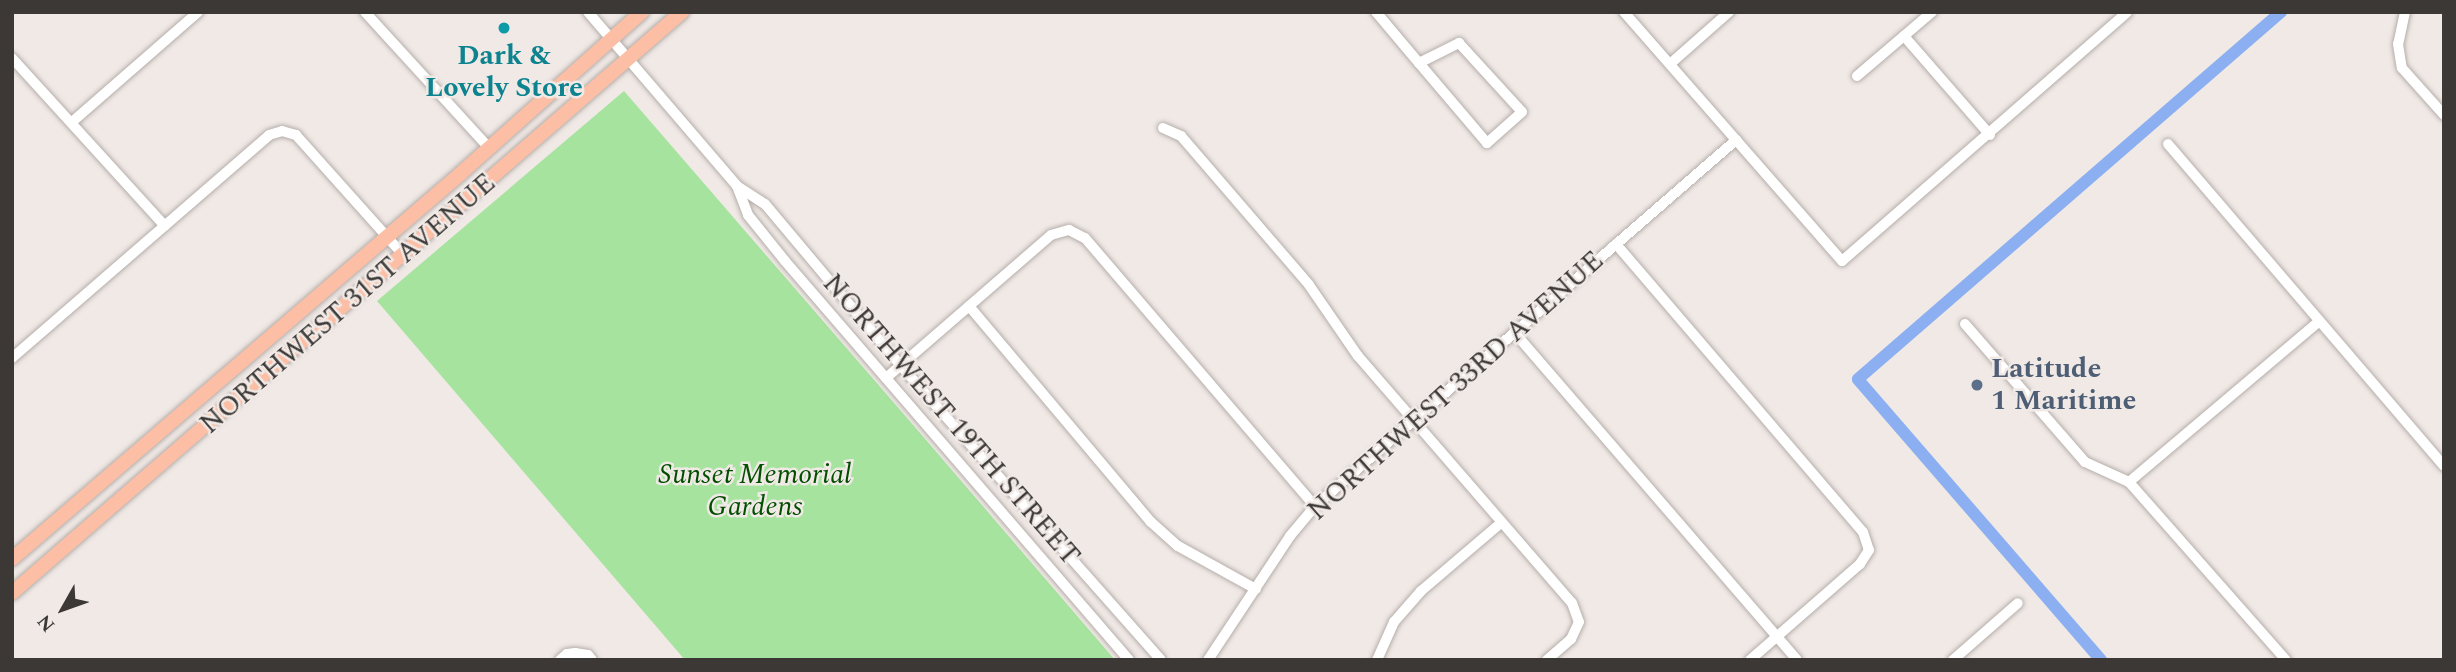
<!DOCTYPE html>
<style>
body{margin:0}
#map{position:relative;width:2456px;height:672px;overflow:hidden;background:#f0e9e6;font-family:Spectral,serif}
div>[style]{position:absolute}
.green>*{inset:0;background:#a5e39e}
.canal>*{height:12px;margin:-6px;padding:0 6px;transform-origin:6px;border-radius:6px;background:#8baff0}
.roads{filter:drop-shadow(0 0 2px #b5aeaa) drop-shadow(0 0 2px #b5aeaa)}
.minor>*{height:10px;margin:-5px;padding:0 5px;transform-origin:5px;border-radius:5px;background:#fff}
.major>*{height:14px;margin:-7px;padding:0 7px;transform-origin:7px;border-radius:7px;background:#fcbfa6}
.dots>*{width:19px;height:19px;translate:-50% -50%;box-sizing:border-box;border:4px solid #f0e9e6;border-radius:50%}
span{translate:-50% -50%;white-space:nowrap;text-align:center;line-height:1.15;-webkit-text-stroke:5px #f0e9e6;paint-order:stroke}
.culture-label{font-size:28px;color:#0d838f;font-weight:700}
.street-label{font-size:28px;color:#3b3836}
.service-label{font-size:28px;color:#4e5e75;font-weight:700}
.left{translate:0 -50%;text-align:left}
.park-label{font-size:28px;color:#024f00;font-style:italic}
.frame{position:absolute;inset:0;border:14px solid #3b3836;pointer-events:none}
.north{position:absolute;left:28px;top:574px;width:70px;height:70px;-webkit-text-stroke:5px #f0e9e6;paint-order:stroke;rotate:230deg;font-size:19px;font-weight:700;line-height:28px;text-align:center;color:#3b3836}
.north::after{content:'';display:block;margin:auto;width:24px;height:32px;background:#3b3836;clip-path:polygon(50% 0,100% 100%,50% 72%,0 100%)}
</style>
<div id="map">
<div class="green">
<div style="clip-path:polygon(624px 91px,920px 433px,1115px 660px,685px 660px,377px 301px)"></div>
</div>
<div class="canal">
<div style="left:2101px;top:660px;width:371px;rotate:-130.9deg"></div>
<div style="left:1858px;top:379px;width:560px;rotate:-40.95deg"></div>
</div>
<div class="roads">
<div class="minor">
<div style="left:365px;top:12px;width:184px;rotate:47.6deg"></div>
<div style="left:588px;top:12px;width:229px;rotate:49.4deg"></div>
<div style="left:737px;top:186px;width:33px;rotate:33deg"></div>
<div style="left:765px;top:204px;width:212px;rotate:50deg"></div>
<div style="left:901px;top:366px;width:392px;rotate:48.5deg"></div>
<div style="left:1376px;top:12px;width:67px;rotate:49.9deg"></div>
<div style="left:1624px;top:12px;width:331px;rotate:48.8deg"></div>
<div style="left:1842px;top:261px;width:378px;rotate:-41.1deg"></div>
<div style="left:2405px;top:12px;width:33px;rotate:102deg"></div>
<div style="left:2398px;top:44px;width:24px;rotate:81deg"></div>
<div style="left:2402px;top:68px;width:63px;rotate:48.2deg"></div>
<div style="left:1904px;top:36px;width:131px;rotate:49deg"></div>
<div style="left:1459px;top:43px;width:93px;rotate:47.6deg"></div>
<div style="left:1522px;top:112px;width:47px;rotate:138.5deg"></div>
<div style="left:1487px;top:143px;width:105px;rotate:-130.4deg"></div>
<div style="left:1419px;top:63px;width:45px;rotate:-26.6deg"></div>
<div style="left:12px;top:58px;width:227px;rotate:47.7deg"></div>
<div style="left:1670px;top:64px;width:79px;rotate:-41.4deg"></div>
<div style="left:1857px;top:76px;width:99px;rotate:-40.5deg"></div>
<div style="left:72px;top:122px;width:167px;rotate:-41.1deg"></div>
<div style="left:1163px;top:128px;width:20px;rotate:24deg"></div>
<div style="left:1181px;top:136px;width:196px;rotate:49.3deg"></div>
<div style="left:1309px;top:285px;width:86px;rotate:55.4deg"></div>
<div style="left:1358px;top:356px;width:327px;rotate:49.1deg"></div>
<div style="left:1572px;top:603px;width:20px;rotate:70deg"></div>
<div style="left:1579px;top:622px;width:19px;rotate:115deg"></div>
<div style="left:1571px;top:639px;width:32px;rotate:139deg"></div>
<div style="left:2168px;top:144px;width:424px;rotate:49.4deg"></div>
<div style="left:737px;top:186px;width:31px;rotate:69deg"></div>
<div style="left:748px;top:215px;width:59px;rotate:51.2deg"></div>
<div style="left:785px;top:261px;width:527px;rotate:49.23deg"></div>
<div style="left:1616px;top:244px;width:379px;rotate:49.4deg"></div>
<div style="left:1863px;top:532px;width:19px;rotate:72deg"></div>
<div style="left:1869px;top:550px;width:17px;rotate:123deg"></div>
<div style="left:1860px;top:564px;width:146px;rotate:138.9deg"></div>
<div style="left:969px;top:306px;width:282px;rotate:49.9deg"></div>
<div style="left:1151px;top:522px;width:36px;rotate:42deg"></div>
<div style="left:1178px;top:546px;width:89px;rotate:28.9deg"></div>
<div style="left:1965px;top:324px;width:183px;rotate:49deg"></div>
<div style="left:2085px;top:462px;width:48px;rotate:24.4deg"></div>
<div style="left:2129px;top:482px;width:237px;rotate:48.6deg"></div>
<div style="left:1514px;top:332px;width:433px;rotate:49.2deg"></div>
<div style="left:12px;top:358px;width:340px;rotate:-40.9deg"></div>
<div style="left:269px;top:135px;width:14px;rotate:-17deg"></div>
<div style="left:282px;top:131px;width:15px;rotate:16deg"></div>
<div style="left:296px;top:135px;width:162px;rotate:48.2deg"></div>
<div style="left:886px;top:378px;width:218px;rotate:-40.9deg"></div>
<div style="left:1051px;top:235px;width:19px;rotate:-16deg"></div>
<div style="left:1069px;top:230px;width:18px;rotate:27deg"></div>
<div style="left:1085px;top:238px;width:353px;rotate:49.4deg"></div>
<div style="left:2129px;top:482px;width:248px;rotate:-40.2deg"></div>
<div style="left:560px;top:660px;width:9px;rotate:-41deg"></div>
<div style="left:567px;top:654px;width:8px;rotate:-7deg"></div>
<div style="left:575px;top:653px;width:13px;rotate:9deg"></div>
<div style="left:588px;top:655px;width:6px;rotate:51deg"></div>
<div style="left:1208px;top:660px;width:149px;rotate:-56.5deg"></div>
<div style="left:1290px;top:536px;width:39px;rotate:-50deg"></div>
<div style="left:1315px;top:506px;width:558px;rotate:-41deg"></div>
<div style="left:1377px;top:660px;width:42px;rotate:-65.9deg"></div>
<div style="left:1394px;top:622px;width:41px;rotate:-48.9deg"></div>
<div style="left:1421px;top:591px;width:106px;rotate:-40.4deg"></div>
<div style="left:1953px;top:660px;width:86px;rotate:-41.2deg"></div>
</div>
<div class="major">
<div style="left:12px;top:559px;width:591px;rotate:-40.67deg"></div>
<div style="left:460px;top:174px;width:244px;rotate:-41.7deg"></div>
<div style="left:12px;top:593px;width:887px;rotate:-40.93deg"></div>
</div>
</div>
<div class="dots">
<div style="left:504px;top:28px;background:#0f9aa8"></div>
<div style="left:1977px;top:385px;background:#5c6f8a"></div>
</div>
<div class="culture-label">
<span style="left:504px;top:72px">Dark &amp;<br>Lovely Store</span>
</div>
<div class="street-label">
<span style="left:348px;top:304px;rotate:-41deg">NORTHWEST 31ST AVENUE</span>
<span style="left:1456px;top:386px;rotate:-42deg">NORTHWEST 33RD AVENUE</span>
<span style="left:951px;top:420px;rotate:49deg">NORTHWEST 19TH STREET</span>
</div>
<div class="service-label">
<span class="left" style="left:1991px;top:385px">Latitude<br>1 Maritime</span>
</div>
<div class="park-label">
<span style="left:755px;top:491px">Sunset Memorial<br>Gardens</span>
</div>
<div class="frame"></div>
<div class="north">N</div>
</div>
